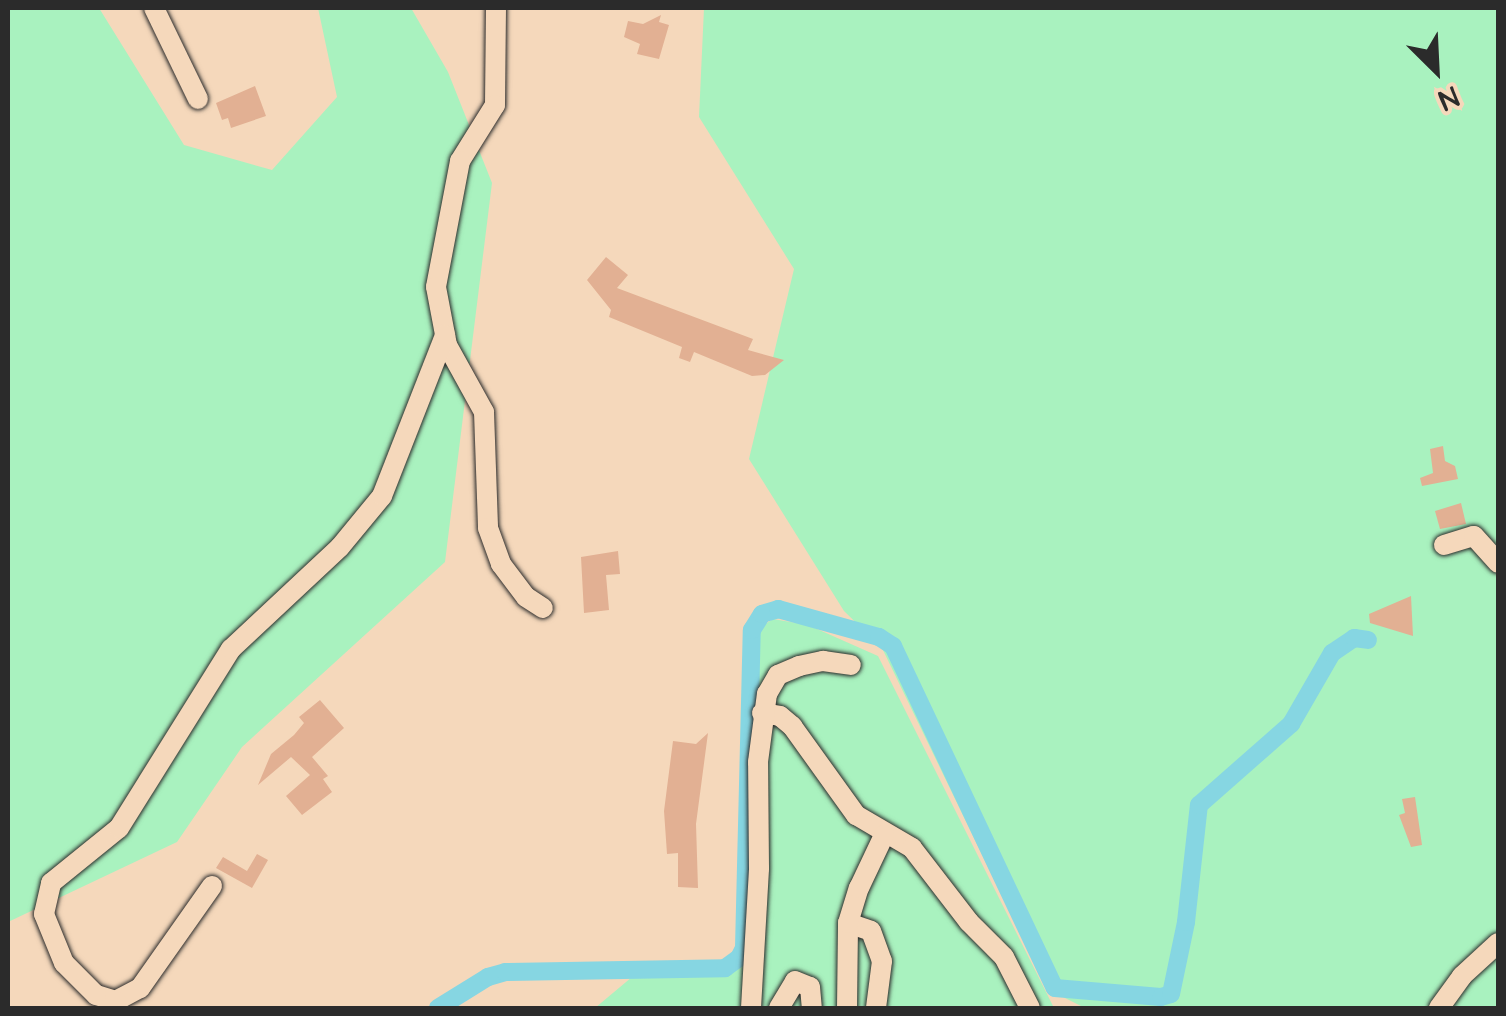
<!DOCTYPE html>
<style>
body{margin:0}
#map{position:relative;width:1506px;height:1016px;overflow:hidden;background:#f5d8bb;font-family:"Architects Daughter",sans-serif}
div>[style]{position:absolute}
.green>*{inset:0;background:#a9f2bf}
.canal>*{height:18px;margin:-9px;padding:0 9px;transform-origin:9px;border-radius:9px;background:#86d6e2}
.building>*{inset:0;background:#e2b093}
.roads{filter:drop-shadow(0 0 2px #2b2b2b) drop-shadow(0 0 2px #2b2b2b)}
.minor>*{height:20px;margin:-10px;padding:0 10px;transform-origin:10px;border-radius:10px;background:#f5d8bb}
span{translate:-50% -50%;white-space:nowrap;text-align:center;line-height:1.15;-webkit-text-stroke:8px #f5d8bb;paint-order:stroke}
.frame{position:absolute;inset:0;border:10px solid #2b2b2b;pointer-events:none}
.north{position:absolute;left:1386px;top:20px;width:100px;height:100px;-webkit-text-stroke:8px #f5d8bb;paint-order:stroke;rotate:156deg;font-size:28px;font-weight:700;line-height:40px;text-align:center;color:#2b2b2b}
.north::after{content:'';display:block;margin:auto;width:35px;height:45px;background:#2b2b2b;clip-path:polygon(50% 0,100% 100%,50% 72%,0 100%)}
</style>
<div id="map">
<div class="green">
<div style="clip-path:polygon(8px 8px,99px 8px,184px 145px,272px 170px,337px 97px,318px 8px,411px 8px,448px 72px,492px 183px,445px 562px,242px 747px,177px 842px,8px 922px)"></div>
<div style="clip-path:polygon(704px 8px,1498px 8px,1498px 1008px,1085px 1008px,1047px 989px,882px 648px,844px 611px,749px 459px,794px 269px,699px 117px)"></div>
<div style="clip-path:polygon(773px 619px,808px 625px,878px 656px,1054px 1008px,595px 1008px,632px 977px,725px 972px,750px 954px,754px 661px,758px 629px)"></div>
</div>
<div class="canal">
<div style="left:438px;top:1008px;width:59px;rotate:-31.8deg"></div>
<div style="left:488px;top:977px;width:18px;rotate:-16deg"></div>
<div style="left:505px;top:972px;width:220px;rotate:-1deg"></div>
<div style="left:725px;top:968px;width:17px;rotate:-36deg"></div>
<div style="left:739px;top:958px;width:11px;rotate:-63deg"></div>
<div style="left:744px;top:948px;width:318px;rotate:-88.6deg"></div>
<div style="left:752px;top:630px;width:19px;rotate:-58deg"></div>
<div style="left:762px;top:614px;width:17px;rotate:-17deg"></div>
<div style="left:778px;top:609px;width:105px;rotate:15.5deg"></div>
<div style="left:879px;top:637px;width:17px;rotate:33deg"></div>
<div style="left:893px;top:646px;width:378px;rotate:64.7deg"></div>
<div style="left:1055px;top:988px;width:106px;rotate:4.9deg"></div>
<div style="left:1161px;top:997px;width:10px;rotate:-17deg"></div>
<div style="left:1171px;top:994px;width:74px;rotate:-78.2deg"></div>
<div style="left:1186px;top:922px;width:118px;rotate:-83.7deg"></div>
<div style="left:1199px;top:805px;width:123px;rotate:-41.4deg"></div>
<div style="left:1291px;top:724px;width:82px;rotate:-60deg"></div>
<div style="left:1332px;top:653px;width:27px;rotate:-34deg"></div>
<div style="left:1354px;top:638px;width:14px;rotate:8deg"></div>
</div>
<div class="building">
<div style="clip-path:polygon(661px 15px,659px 22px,669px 25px,659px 59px,637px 54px,640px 44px,624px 37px,628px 21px,643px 24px)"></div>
<div style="clip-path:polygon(255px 86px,266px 116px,231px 128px,228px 118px,222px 120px,216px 103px)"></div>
<div style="clip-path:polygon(606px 257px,628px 275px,617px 288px,753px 339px,748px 350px,784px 360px,765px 375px,752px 376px,694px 352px,690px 362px,679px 358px,682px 347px,609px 317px,611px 310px,587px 280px)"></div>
<div style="clip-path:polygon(1443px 446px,1445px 461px,1455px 466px,1458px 479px,1422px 486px,1420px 478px,1433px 473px,1430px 449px)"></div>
<div style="clip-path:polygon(1461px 503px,1466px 524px,1440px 529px,1435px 511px)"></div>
<div style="clip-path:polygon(618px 551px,620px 574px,606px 575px,609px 610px,584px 613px,581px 557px)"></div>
<div style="clip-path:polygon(1411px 596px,1413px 636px,1370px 623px,1369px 614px)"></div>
<div style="clip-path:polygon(320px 700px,344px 728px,312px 757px,328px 776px,323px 779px,332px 792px,302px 815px,286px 796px,310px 775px,291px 757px,258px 785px,271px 754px,294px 735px,304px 723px,299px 717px)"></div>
<div style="clip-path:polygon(708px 733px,696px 824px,698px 888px,678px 887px,678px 853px,667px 854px,664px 811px,673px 741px,696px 744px)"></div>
<div style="clip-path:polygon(1415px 797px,1422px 845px,1411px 847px,1399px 815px,1405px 813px,1402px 799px)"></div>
<div style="clip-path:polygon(257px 854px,268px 860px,252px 888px,216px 868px,223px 857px,247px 871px)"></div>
</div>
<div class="roads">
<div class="minor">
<div style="left:154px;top:8px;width:101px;rotate:64.2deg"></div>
<div style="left:496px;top:8px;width:97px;rotate:90.6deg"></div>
<div style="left:495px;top:105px;width:66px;rotate:122deg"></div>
<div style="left:460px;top:161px;width:128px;rotate:100.8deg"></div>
<div style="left:436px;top:287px;width:59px;rotate:79.3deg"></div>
<div style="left:447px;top:345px;width:77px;rotate:61.1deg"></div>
<div style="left:484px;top:412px;width:116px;rotate:88deg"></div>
<div style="left:488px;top:528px;width:38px;rotate:70deg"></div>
<div style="left:501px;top:564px;width:41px;rotate:52.9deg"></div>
<div style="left:526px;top:597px;width:20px;rotate:33deg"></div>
<div style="left:1444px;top:545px;width:31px;rotate:-17deg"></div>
<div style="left:1474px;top:536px;width:36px;rotate:48deg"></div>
<div style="left:762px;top:713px;width:18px;rotate:9deg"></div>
<div style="left:780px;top:716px;width:16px;rotate:40deg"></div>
<div style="left:792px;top:726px;width:110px;rotate:54.3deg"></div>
<div style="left:856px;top:815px;width:65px;rotate:30.5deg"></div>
<div style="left:912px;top:848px;width:93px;rotate:52.4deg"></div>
<div style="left:969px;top:922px;width:49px;rotate:45deg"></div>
<div style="left:1004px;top:957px;width:57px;rotate:63deg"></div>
<div style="left:212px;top:886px;width:125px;rotate:125.2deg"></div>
<div style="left:140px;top:988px;width:27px;rotate:152deg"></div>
<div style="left:116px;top:1001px;width:21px;rotate:-163deg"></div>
<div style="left:96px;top:995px;width:45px;rotate:-135deg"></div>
<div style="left:64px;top:963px;width:53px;rotate:-112.2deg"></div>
<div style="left:44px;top:914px;width:32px;rotate:-77deg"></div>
<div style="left:51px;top:883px;width:87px;rotate:-39deg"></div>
<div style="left:119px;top:828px;width:211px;rotate:-58deg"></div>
<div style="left:231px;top:649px;width:149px;rotate:-43.1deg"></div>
<div style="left:340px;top:547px;width:66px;rotate:-50.5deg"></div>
<div style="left:382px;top:496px;width:173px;rotate:-68.6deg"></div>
<div style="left:848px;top:923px;width:24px;rotate:19deg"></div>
<div style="left:871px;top:931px;width:32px;rotate:70deg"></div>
<div style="left:882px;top:961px;width:47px;rotate:97.3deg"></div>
<div style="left:751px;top:1008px;width:140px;rotate:-86.7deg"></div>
<div style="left:759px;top:868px;width:106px;rotate:-90.5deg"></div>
<div style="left:758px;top:762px;width:69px;rotate:-82.5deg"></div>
<div style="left:767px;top:694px;width:22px;rotate:-60deg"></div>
<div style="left:778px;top:675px;width:23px;rotate:-23deg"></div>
<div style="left:799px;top:666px;width:25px;rotate:-12deg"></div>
<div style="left:823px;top:661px;width:28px;rotate:8deg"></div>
<div style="left:779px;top:1008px;width:31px;rotate:-59deg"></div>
<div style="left:795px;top:981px;width:16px;rotate:22deg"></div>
<div style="left:810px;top:987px;width:21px;rotate:85deg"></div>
<div style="left:847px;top:1008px;width:85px;rotate:-89.3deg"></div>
<div style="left:848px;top:923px;width:37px;rotate:-73deg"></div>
<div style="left:859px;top:888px;width:59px;rotate:-64.7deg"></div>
<div style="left:1439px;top:1008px;width:39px;rotate:-54deg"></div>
<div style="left:1462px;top:976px;width:49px;rotate:-42.5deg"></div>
</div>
</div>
<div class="frame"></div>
<div class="north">N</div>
</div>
